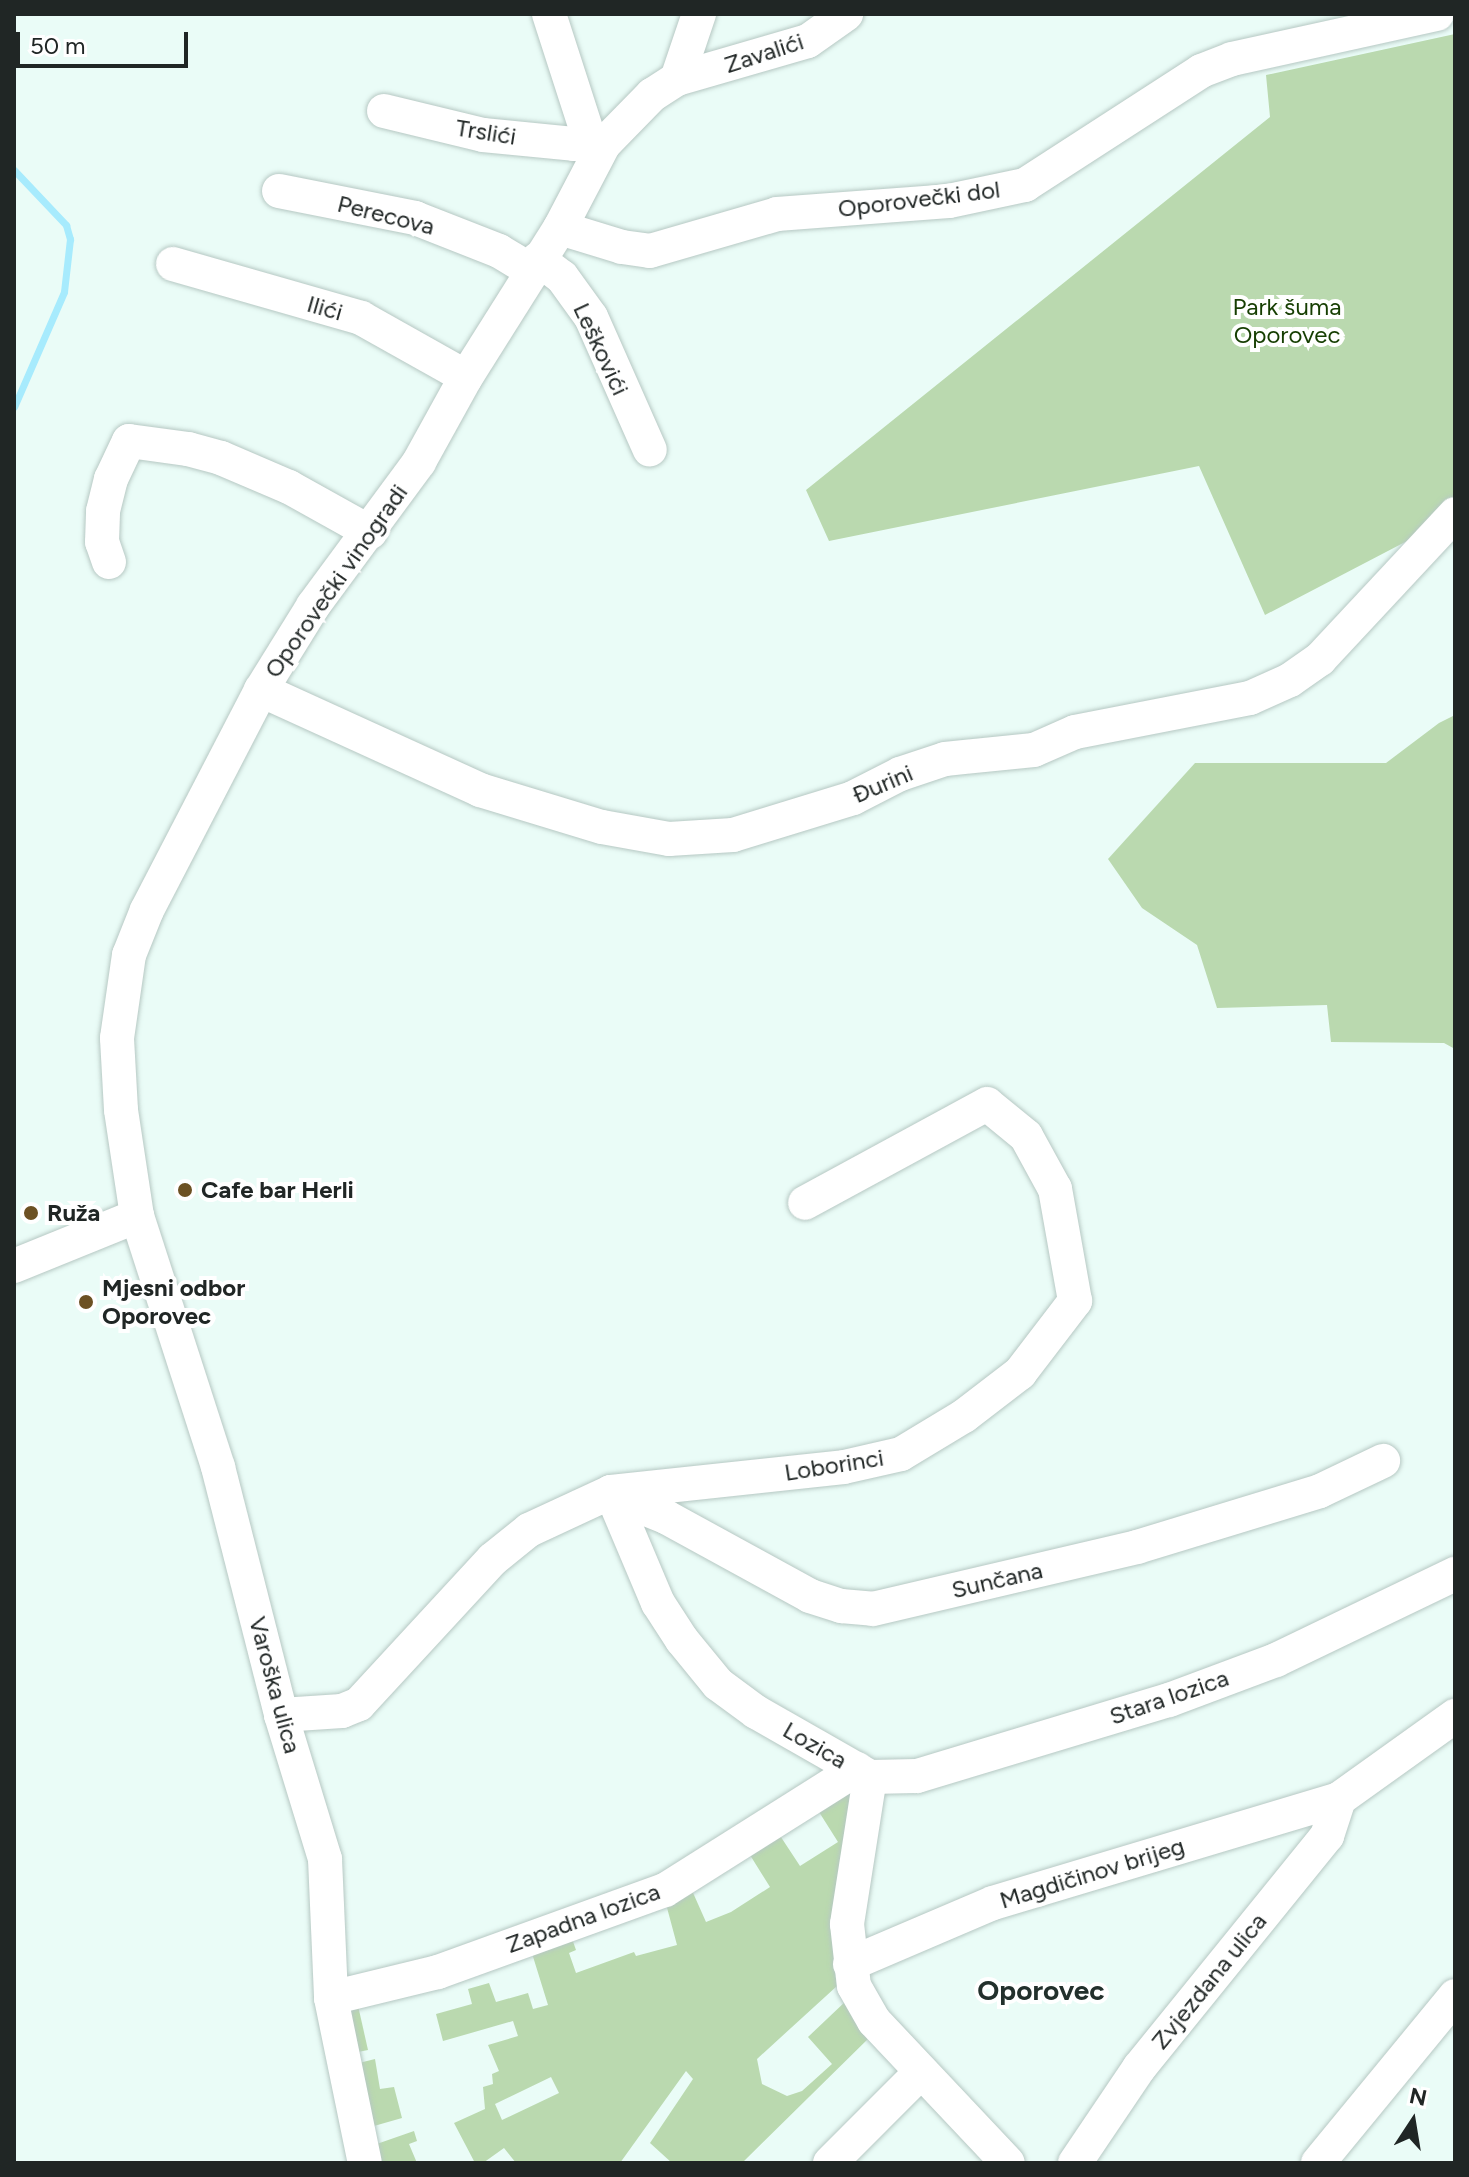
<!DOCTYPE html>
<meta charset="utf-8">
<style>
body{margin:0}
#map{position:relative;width:1469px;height:2177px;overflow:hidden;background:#eafcf7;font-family:Figtree,sans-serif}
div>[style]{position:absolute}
.green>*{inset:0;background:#bad9af}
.stream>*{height:7px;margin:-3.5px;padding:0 3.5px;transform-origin:3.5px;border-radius:3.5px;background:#a7ebfd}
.roads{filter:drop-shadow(0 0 2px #b6c8c3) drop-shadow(0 0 2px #b6c8c3)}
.minor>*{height:34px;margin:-17px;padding:0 17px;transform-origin:17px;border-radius:17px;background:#fff}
.dots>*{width:22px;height:22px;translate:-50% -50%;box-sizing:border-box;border:4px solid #fff;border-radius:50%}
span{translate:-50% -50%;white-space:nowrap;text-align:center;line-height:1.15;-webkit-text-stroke:8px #fff;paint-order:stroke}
.street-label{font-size:24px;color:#202625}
.park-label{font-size:24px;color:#163e02}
.poi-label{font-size:24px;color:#202625;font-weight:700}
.left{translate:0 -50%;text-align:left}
.quarter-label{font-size:28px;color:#22302c;font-weight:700}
.frame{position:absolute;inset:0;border:16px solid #202625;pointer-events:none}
.north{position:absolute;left:1373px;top:2081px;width:80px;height:80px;-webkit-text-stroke:6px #fff;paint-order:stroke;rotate:12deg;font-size:22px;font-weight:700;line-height:32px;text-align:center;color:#202625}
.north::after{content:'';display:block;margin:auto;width:28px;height:36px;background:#202625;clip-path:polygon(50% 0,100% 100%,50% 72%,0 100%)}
.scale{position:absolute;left:16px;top:32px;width:172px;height:36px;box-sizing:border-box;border:4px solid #202625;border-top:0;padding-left:10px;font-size:24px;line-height:28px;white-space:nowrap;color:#202625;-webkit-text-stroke:6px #fff;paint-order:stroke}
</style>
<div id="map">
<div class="green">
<div style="clip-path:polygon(1455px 34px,1455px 516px,1265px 615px,1199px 466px,829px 541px,806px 490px,1270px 117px,1266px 75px)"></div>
<div style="clip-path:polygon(1455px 715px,1455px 1049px,1444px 1043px,1331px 1042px,1327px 1005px,1217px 1008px,1197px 945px,1142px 908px,1108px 859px,1195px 763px,1386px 763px,1439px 723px)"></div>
<div style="clip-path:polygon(evenodd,855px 1791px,841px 1887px,835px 1972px,837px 1986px,757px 2059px,762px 2084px,787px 2096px,802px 2091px,832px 2064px,808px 2037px,847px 2000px,872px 2035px,742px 2163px,672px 2163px,650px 2143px,693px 2079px,686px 2071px,620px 2163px,516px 2163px,504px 2148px,483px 2163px,475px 2163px,454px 2123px,485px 2109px,483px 2087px,493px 2084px,492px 2074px,499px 2071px,488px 2045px,518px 2036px,513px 2021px,443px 2041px,436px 2014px,472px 2004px,468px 1989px,489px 1983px,496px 2002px,528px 1993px,533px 2009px,548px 2005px,530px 1947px,570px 1933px,576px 1950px,569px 1953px,576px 1973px,634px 1952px,636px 1956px,677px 1945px,666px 1904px,690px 1886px,706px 1922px,731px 1912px,770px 1887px,745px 1847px,775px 1828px,800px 1866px,838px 1842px,814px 1804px,855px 1791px,551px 2077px,559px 2093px,502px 2120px,495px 2104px,551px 2077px)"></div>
<div style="clip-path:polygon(357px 2001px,368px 2050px,358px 2052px,345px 2006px)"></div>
<div style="clip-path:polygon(375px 2059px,380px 2089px,394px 2087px,402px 2118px,367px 2128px,359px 2063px)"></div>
<div style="clip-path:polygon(414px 2131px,417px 2141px,409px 2144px,417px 2163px,376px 2163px,371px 2146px)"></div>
</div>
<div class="stream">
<div style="left:14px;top:170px;width:76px;rotate:46.6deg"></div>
<div style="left:66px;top:225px;width:15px;rotate:74deg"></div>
<div style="left:70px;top:239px;width:53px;rotate:96.5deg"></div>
<div style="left:64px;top:292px;width:125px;rotate:113.5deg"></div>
</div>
<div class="roads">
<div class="minor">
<div style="left:549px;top:14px;width:130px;rotate:72.1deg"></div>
<div style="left:589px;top:138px;width:16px;rotate:22deg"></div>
<div style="left:677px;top:79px;width:69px;rotate:-71.3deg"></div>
<div style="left:384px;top:111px;width:102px;rotate:13.6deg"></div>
<div style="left:483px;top:135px;width:91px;rotate:5.6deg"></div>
<div style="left:574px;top:144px;width:16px;rotate:-22deg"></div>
<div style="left:279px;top:191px;width:139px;rotate:11.2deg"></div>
<div style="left:415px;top:218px;width:90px;rotate:21.4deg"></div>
<div style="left:499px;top:251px;width:39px;rotate:31deg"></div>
<div style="left:560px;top:228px;width:65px;rotate:17deg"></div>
<div style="left:622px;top:247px;width:28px;rotate:8deg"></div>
<div style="left:650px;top:251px;width:132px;rotate:-16.2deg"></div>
<div style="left:777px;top:214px;width:172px;rotate:-4.3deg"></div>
<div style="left:949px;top:201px;width:78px;rotate:-11.9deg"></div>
<div style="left:1025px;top:185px;width:210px;rotate:-32.9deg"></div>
<div style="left:1201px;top:71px;width:33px;rotate:-21deg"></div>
<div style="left:1232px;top:59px;width:210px;rotate:-12.4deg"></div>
<div style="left:538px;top:259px;width:30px;rotate:37deg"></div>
<div style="left:562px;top:277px;width:49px;rotate:54.1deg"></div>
<div style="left:591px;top:317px;width:145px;rotate:66.1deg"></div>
<div style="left:173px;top:264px;width:196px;rotate:16deg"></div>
<div style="left:361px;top:318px;width:120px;rotate:29.3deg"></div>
<div style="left:109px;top:562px;width:21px;rotate:-109deg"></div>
<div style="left:102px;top:542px;width:31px;rotate:-88deg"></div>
<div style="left:103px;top:511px;width:33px;rotate:-76deg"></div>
<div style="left:111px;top:479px;width:42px;rotate:-64.7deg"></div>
<div style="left:129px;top:441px;width:60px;rotate:7.7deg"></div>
<div style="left:188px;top:449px;width:34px;rotate:15deg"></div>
<div style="left:221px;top:458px;width:74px;rotate:23.1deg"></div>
<div style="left:289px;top:487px;width:93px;rotate:29.1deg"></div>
<div style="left:261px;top:690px;width:241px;rotate:24.5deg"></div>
<div style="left:480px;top:790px;width:127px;rotate:16.9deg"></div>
<div style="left:602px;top:827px;width:68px;rotate:10.2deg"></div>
<div style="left:669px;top:839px;width:64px;rotate:-3.6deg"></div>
<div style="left:733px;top:835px;width:126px;rotate:-17.1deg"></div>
<div style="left:853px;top:798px;width:53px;rotate:-27.1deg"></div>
<div style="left:900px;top:774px;width:47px;rotate:-18.4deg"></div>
<div style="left:945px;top:759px;width:89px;rotate:-5.8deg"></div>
<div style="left:1034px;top:750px;width:45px;rotate:-23.7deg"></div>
<div style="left:1075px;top:732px;width:178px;rotate:-11deg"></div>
<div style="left:1250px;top:698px;width:44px;rotate:-24.2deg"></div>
<div style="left:1290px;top:680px;width:37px;rotate:-35deg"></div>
<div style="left:1320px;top:659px;width:198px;rotate:-47deg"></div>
<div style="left:137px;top:1216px;width:264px;rotate:72.1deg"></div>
<div style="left:218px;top:1467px;width:256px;rotate:75.7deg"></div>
<div style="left:281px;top:1715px;width:151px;rotate:73deg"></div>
<div style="left:325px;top:1859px;width:139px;rotate:87.5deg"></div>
<div style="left:331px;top:1998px;width:168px;rotate:78.4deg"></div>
<div style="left:14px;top:1266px;width:133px;rotate:-22.1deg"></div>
<div style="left:137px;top:1216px;width:107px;rotate:-98.6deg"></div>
<div style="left:121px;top:1110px;width:72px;rotate:-93.2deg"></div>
<div style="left:117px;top:1038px;width:84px;rotate:-81.8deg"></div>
<div style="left:129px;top:955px;width:48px;rotate:-68.2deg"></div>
<div style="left:147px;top:910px;width:248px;rotate:-62.6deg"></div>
<div style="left:261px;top:690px;width:99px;rotate:-58.2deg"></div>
<div style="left:313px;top:606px;width:179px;rotate:-53.6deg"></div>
<div style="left:419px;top:462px;width:97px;rotate:-61.1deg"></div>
<div style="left:466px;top:377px;width:176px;rotate:-57.8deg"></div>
<div style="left:560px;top:228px;width:95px;rotate:-62.4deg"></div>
<div style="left:604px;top:144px;width:69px;rotate:-45.6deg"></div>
<div style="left:652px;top:95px;width:30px;rotate:-33deg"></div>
<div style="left:677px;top:79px;width:136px;rotate:-16.2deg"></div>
<div style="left:808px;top:41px;width:47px;rotate:-35.4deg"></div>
<div style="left:611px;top:1492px;width:121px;rotate:67.1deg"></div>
<div style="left:658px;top:1603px;width:44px;rotate:57deg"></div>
<div style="left:682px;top:1640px;width:57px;rotate:50.7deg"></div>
<div style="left:718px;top:1684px;width:47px;rotate:36.4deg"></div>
<div style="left:756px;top:1712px;width:131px;rotate:29.7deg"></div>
<div style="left:870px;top:1777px;width:149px;rotate:98.9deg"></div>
<div style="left:847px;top:1924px;width:62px;rotate:83.6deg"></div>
<div style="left:854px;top:1986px;width:40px;rotate:60.3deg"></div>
<div style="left:874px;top:2021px;width:195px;rotate:46.7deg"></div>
<div style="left:619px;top:1507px;width:27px;rotate:4deg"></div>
<div style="left:646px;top:1509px;width:22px;rotate:22deg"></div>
<div style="left:666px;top:1517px;width:164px;rotate:28.7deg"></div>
<div style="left:810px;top:1596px;width:33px;rotate:18deg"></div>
<div style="left:841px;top:1606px;width:32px;rotate:5deg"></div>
<div style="left:873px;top:1609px;width:271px;rotate:-13.2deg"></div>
<div style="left:1137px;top:1547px;width:191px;rotate:-17deg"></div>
<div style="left:1320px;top:1491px;width:70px;rotate:-25.5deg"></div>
<div style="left:281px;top:1715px;width:61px;rotate:-3.8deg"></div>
<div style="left:342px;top:1711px;width:18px;rotate:-22deg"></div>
<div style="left:359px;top:1704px;width:197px;rotate:-47.3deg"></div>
<div style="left:493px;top:1559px;width:46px;rotate:-38.9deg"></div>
<div style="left:529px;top:1530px;width:90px;rotate:-24.9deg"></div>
<div style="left:611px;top:1492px;width:234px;rotate:-6.1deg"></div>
<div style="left:844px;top:1467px;width:58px;rotate:-12.8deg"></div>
<div style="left:901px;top:1454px;width:74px;rotate:-31.1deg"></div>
<div style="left:964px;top:1416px;width:71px;rotate:-37.5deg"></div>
<div style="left:1020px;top:1373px;width:91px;rotate:-52.6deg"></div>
<div style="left:1075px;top:1301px;width:114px;rotate:-100.1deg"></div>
<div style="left:1055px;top:1189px;width:60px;rotate:-118.7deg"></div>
<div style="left:1026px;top:1136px;width:50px;rotate:-140.6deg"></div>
<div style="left:987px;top:1104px;width:207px;rotate:151.5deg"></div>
<div style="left:870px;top:1777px;width:47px;rotate:-1.2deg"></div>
<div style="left:917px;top:1776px;width:263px;rotate:-16.8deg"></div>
<div style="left:1169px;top:1700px;width:114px;rotate:-20.5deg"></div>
<div style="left:1276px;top:1660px;width:199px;rotate:-25.7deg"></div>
<div style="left:850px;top:1964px;width:155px;rotate:-23.1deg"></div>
<div style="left:993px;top:1903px;width:361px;rotate:-16.7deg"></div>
<div style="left:1339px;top:1799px;width:143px;rotate:-35.6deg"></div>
<div style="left:331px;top:1998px;width:110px;rotate:-13.7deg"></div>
<div style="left:438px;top:1972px;width:241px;rotate:-19.9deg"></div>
<div style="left:665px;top:1890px;width:227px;rotate:-32.2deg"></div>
<div style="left:830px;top:2163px;width:129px;rotate:-45deg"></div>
<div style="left:1075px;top:2163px;width:115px;rotate:-56deg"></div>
<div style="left:1139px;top:2068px;width:299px;rotate:-51deg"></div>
<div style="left:1327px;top:1836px;width:39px;rotate:-72deg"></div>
<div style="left:1318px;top:2163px;width:216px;rotate:-50.6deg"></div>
</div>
</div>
<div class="dots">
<div style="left:185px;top:1190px;background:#6c5123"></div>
<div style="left:31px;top:1213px;background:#6c5123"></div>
<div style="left:86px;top:1302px;background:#6c5123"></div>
</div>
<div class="street-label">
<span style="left:764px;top:53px;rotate:-18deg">Zavalići</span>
<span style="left:486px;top:132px;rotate:9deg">Trslići</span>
<span style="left:919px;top:199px;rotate:-7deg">Oporovečki dol</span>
<span style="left:386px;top:215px;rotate:14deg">Perecova</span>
<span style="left:325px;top:308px;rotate:16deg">Ilići</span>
<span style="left:601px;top:349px;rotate:65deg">Leškovići</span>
<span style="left:336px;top:581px;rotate:-55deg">Oporovečki vinogradi</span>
<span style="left:882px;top:784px;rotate:-23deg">Đurini</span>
<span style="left:834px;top:1465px;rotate:-9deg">Loborinci</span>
<span style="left:997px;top:1580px;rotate:-13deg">Sunčana</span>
<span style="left:275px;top:1685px;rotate:75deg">Varoška ulica</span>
<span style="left:1169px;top:1697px;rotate:-19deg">Stara lozica</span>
<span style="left:815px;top:1745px;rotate:30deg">Lozica</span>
<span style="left:1092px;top:1873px;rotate:-17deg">Magdičinov brijeg</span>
<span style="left:583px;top:1918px;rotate:-20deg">Zapadna lozica</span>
<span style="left:1209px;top:1981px;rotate:-51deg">Zvjezdana ulica</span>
</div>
<div class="park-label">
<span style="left:1287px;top:321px">Park šuma<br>Oporovec</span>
</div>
<div class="poi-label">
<span class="left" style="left:201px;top:1190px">Cafe bar Herli</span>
<span class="left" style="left:47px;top:1213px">Ruža</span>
<span class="left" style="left:102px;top:1302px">Mjesni odbor<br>Oporovec</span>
</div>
<div class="quarter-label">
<span style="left:1041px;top:1990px">Oporovec</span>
</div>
<div class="frame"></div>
<div class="north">N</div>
<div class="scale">50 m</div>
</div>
